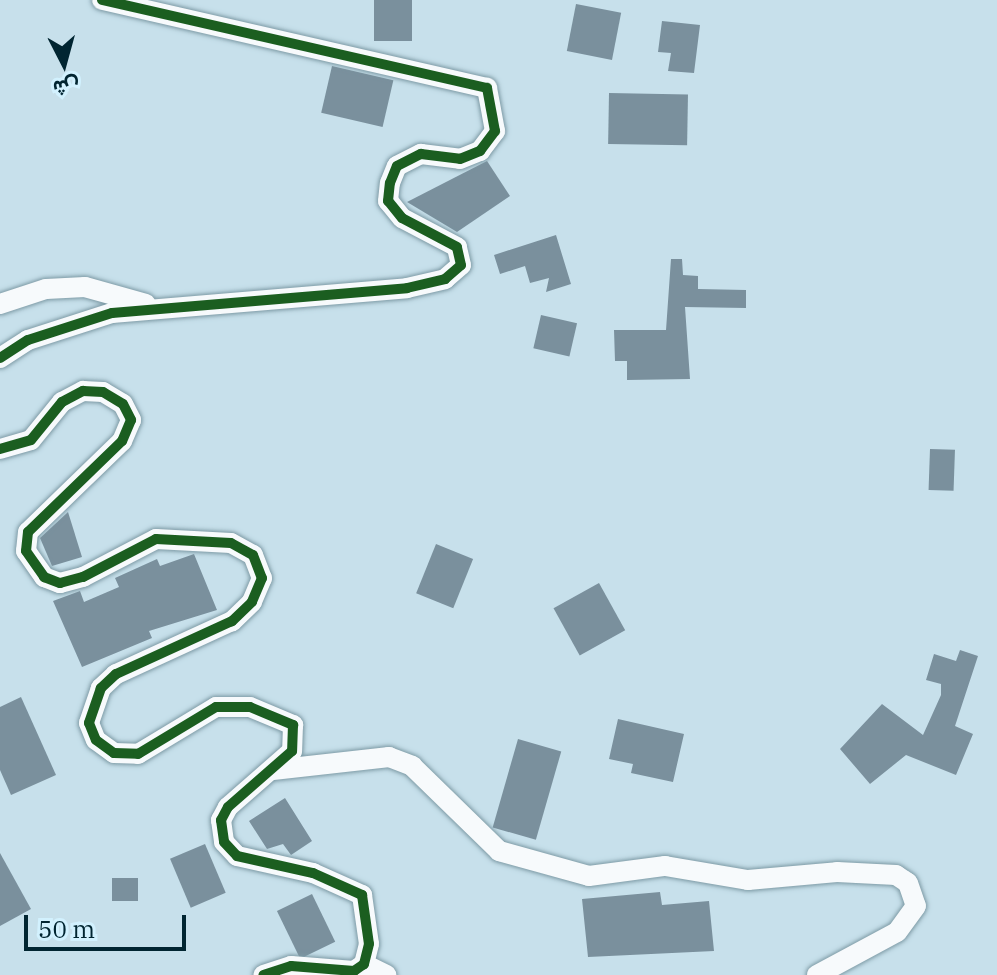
<!DOCTYPE html>
<meta charset="utf-8">
<style>
body{margin:0}
#map{position:relative;width:997px;height:975px;overflow:hidden;background:#c7e0eb;font-family:"IBM Plex Serif",Vazirmatn,serif}
div>[style]{position:absolute}
.building>*{inset:0;background:#7a909d;transform-origin:0 0}
.roads{filter:drop-shadow(0 0 2px #7d9aa5) drop-shadow(0 0 2px #7d9aa5)}
.minor>*{height:20px;margin:-10px;padding:0 10px;transform-origin:10px;border-radius:10px;background:#f7fafc}
.cycleway>*{height:10px;margin:-5px;padding:0 5px;transform-origin:5px;border-radius:5px;background:#1b5e20}
span{translate:-50% -50%;white-space:nowrap;text-align:center;line-height:1.15;-webkit-text-stroke:8px #d2f1fe;paint-order:stroke}
.north{position:absolute;left:24px;top:24px;width:80px;height:80px;-webkit-text-stroke:6px #d2f1fe;paint-order:stroke;rotate:174deg;font-size:22px;font-weight:700;line-height:32px;text-align:center;color:#012531}
.north::after{content:'';display:block;margin:auto;width:28px;height:36px;background:#012531;clip-path:polygon(50% 0,100% 100%,50% 72%,0 100%)}
.scale{position:absolute;left:24px;top:915px;width:162px;height:36px;box-sizing:border-box;border:4px solid #012531;border-top:0;padding-left:10px;font-size:24px;line-height:28px;white-space:nowrap;color:#012531;-webkit-text-stroke:6px #d2f1fe;paint-order:stroke}
</style>
<div id="map">
<div class="building">
<div style="left:374px;top:0;width:38px;height:41px"></div>
<div style="left:576px;top:4px;width:46px;height:48px;rotate:11deg"></div>
<div style="clip-path:polygon(662px 21px,700px 25px,694px 73px,668px 71px,671px 53px,658px 52px)"></div>
<div style="left:332px;top:66px;width:63px;height:48px;rotate:13deg"></div>
<div style="left:609px;top:93px;width:79px;height:51px;rotate:1deg"></div>
<div style="clip-path:polygon(487px 161px,510px 196px,457px 232px,407px 202px)"></div>
<div style="clip-path:polygon(556px 235px,571px 284px,546px 292px,549px 278px,530px 283px,525px 266px,500px 274px,494px 255px)"></div>
<div style="clip-path:polygon(671px 259px,682px 259px,683px 275px,698px 276px,698px 289px,746px 290px,746px 308px,685px 307px,690px 379px,627px 380px,627px 361px,615px 361px,614px 330px,666px 330px)"></div>
<div style="left:541px;top:315px;width:37px;height:34px;rotate:13deg"></div>
<div style="left:930px;top:449px;width:25px;height:41px;rotate:2deg"></div>
<div style="clip-path:polygon(68px 512px,82px 557px,52px 566px,40px 538px)"></div>
<div style="left:436px;top:544px;width:40px;height:53px;rotate:22deg"></div>
<div style="clip-path:polygon(194px 554px,217px 610px,149px 631px,152px 638px,82px 667px,53px 601px,80px 591px,84px 602px,119px 587px,115px 578px,157px 559px,160px 566px)"></div>
<div style="left:599px;top:583px;width:54px;height:52px;rotate:61deg"></div>
<div style="clip-path:polygon(960px 650px,978px 656px,955px 726px,973px 734px,956px 775px,906px 755px,870px 784px,840px 749px,882px 704px,923px 735px,941px 695px,941px 684px,926px 680px,934px 654px,956px 661px)"></div>
<div style="clip-path:polygon(21px 697px,56px 775px,11px 795px,0 770px,0 707px)"></div>
<div style="clip-path:polygon(618px 719px,684px 734px,673px 782px,631px 773px,633px 764px,609px 759px)"></div>
<div style="left:518px;top:739px;width:45px;height:92px;rotate:16deg"></div>
<div style="clip-path:polygon(285px 798px,312px 841px,291px 855px,283px 844px,267px 849px,249px 821px)"></div>
<div style="left:205px;top:844px;width:53px;height:38px;rotate:67deg"></div>
<div style="clip-path:polygon(0 853px,31px 909px,0 926px)"></div>
<div style="left:112px;top:878px;width:26px;height:23px"></div>
<div style="clip-path:polygon(660px 892px,662px 905px,709px 901px,714px 951px,588px 957px,582px 899px)"></div>
<div style="left:312px;top:894px;width:53px;height:39px;rotate:64deg"></div>
</div>
<div class="roads">
<div class="minor">
<div style="left:0;top:304px;width:48px;rotate:-18.1deg"></div>
<div style="left:46px;top:289px;width:39px;rotate:-3deg"></div>
<div style="left:85px;top:287px;width:63px;rotate:15.6deg"></div>
<div style="left:0;top:358px;width:33px;rotate:-33deg"></div>
<div style="left:28px;top:340px;width:88px;rotate:-17.8deg"></div>
<div style="left:112px;top:313px;width:296px;rotate:-4.8deg"></div>
<div style="left:407px;top:288px;width:39px;rotate:-13deg"></div>
<div style="left:445px;top:279px;width:21px;rotate:-41deg"></div>
<div style="left:461px;top:265px;width:18px;rotate:-103deg"></div>
<div style="left:457px;top:247px;width:62px;rotate:-152.2deg"></div>
<div style="left:402px;top:218px;width:22px;rotate:-129deg"></div>
<div style="left:388px;top:201px;width:18px;rotate:-84deg"></div>
<div style="left:390px;top:183px;width:18px;rotate:-68deg"></div>
<div style="left:397px;top:166px;width:27px;rotate:-27deg"></div>
<div style="left:421px;top:154px;width:39px;rotate:7deg"></div>
<div style="left:460px;top:159px;width:22px;rotate:-22deg"></div>
<div style="left:480px;top:151px;width:25px;rotate:-53deg"></div>
<div style="left:495px;top:131px;width:44px;rotate:-100.5deg"></div>
<div style="left:487px;top:88px;width:395px;rotate:-167.1deg"></div>
<div style="left:0;top:449px;width:32px;rotate:-16deg"></div>
<div style="left:31px;top:440px;width:49px;rotate:-50.8deg"></div>
<div style="left:62px;top:402px;width:24px;rotate:-28deg"></div>
<div style="left:83px;top:391px;width:20px;rotate:3deg"></div>
<div style="left:103px;top:392px;width:23px;rotate:31deg"></div>
<div style="left:123px;top:404px;width:18px;rotate:63deg"></div>
<div style="left:131px;top:420px;width:23px;rotate:113deg"></div>
<div style="left:122px;top:441px;width:131px;rotate:135.9deg"></div>
<div style="left:28px;top:532px;width:19px;rotate:96deg"></div>
<div style="left:26px;top:551px;width:32px;rotate:55deg"></div>
<div style="left:44px;top:577px;width:17px;rotate:21deg"></div>
<div style="left:60px;top:583px;width:24px;rotate:-15deg"></div>
<div style="left:83px;top:577px;width:82px;rotate:-27.5deg"></div>
<div style="left:156px;top:539px;width:75px;rotate:3.1deg"></div>
<div style="left:231px;top:543px;width:25px;rotate:29deg"></div>
<div style="left:253px;top:555px;width:25px;rotate:69deg"></div>
<div style="left:262px;top:578px;width:26px;rotate:113deg"></div>
<div style="left:252px;top:602px;width:28px;rotate:136deg"></div>
<div style="left:232px;top:621px;width:128px;rotate:155.4deg"></div>
<div style="left:116px;top:674px;width:21px;rotate:137deg"></div>
<div style="left:101px;top:688px;width:37px;rotate:109deg"></div>
<div style="left:89px;top:723px;width:18px;rotate:68deg"></div>
<div style="left:96px;top:740px;width:22px;rotate:36deg"></div>
<div style="left:114px;top:753px;width:24px;rotate:2deg"></div>
<div style="left:138px;top:754px;width:91px;rotate:-31.1deg"></div>
<div style="left:216px;top:707px;width:34px"></div>
<div style="left:250px;top:707px;width:47px;rotate:22.7deg"></div>
<div style="left:293px;top:725px;width:26px;rotate:92deg"></div>
<div style="left:292px;top:751px;width:85px;rotate:138.8deg"></div>
<div style="left:228px;top:807px;width:15px;rotate:118deg"></div>
<div style="left:221px;top:820px;width:22px;rotate:82deg"></div>
<div style="left:224px;top:842px;width:19px;rotate:47deg"></div>
<div style="left:237px;top:856px;width:78px;rotate:12.6deg"></div>
<div style="left:313px;top:873px;width:54px;rotate:24.2deg"></div>
<div style="left:362px;top:895px;width:49px;rotate:81.9deg"></div>
<div style="left:369px;top:944px;width:21px;rotate:104deg"></div>
<div style="left:364px;top:964px;width:12px;rotate:145deg"></div>
<div style="left:354px;top:971px;width:63px;rotate:-175.5deg"></div>
<div style="left:291px;top:966px;width:29px;rotate:162deg"></div>
<div style="left:273px;top:770px;width:117px;rotate:-6.4deg"></div>
<div style="left:389px;top:757px;width:25px;rotate:21deg"></div>
<div style="left:412px;top:766px;width:122px;rotate:44.3deg"></div>
<div style="left:499px;top:851px;width:93px;rotate:15.5deg"></div>
<div style="left:589px;top:876px;width:77px;rotate:-7.5deg"></div>
<div style="left:665px;top:866px;width:84px;rotate:9.6deg"></div>
<div style="left:748px;top:880px;width:89px;rotate:-5.1deg"></div>
<div style="left:837px;top:872px;width:59px;rotate:2.9deg"></div>
<div style="left:896px;top:875px;width:14px;rotate:34deg"></div>
<div style="left:908px;top:883px;width:24px;rotate:71deg"></div>
<div style="left:916px;top:906px;width:32px;rotate:126deg"></div>
<div style="left:897px;top:932px;width:91px;rotate:151.7deg"></div>
<div style="left:364px;top:964px;width:25px;rotate:26deg"></div>
</div>
</div>
<div class="cycleway">
<div style="left:0;top:358px;width:33px;rotate:-33deg"></div>
<div style="left:28px;top:340px;width:88px;rotate:-17.8deg"></div>
<div style="left:112px;top:313px;width:296px;rotate:-4.8deg"></div>
<div style="left:407px;top:288px;width:39px;rotate:-13deg"></div>
<div style="left:445px;top:279px;width:21px;rotate:-41deg"></div>
<div style="left:461px;top:265px;width:18px;rotate:-103deg"></div>
<div style="left:457px;top:247px;width:62px;rotate:-152.2deg"></div>
<div style="left:402px;top:218px;width:22px;rotate:-129deg"></div>
<div style="left:388px;top:201px;width:18px;rotate:-84deg"></div>
<div style="left:390px;top:183px;width:18px;rotate:-68deg"></div>
<div style="left:397px;top:166px;width:27px;rotate:-27deg"></div>
<div style="left:421px;top:154px;width:39px;rotate:7deg"></div>
<div style="left:460px;top:159px;width:22px;rotate:-22deg"></div>
<div style="left:480px;top:151px;width:25px;rotate:-53deg"></div>
<div style="left:495px;top:131px;width:44px;rotate:-100.5deg"></div>
<div style="left:487px;top:88px;width:395px;rotate:-167.1deg"></div>
<div style="left:0;top:449px;width:32px;rotate:-16deg"></div>
<div style="left:31px;top:440px;width:49px;rotate:-50.8deg"></div>
<div style="left:62px;top:402px;width:24px;rotate:-28deg"></div>
<div style="left:83px;top:391px;width:20px;rotate:3deg"></div>
<div style="left:103px;top:392px;width:23px;rotate:31deg"></div>
<div style="left:123px;top:404px;width:18px;rotate:63deg"></div>
<div style="left:131px;top:420px;width:23px;rotate:113deg"></div>
<div style="left:122px;top:441px;width:131px;rotate:135.9deg"></div>
<div style="left:28px;top:532px;width:19px;rotate:96deg"></div>
<div style="left:26px;top:551px;width:32px;rotate:55deg"></div>
<div style="left:44px;top:577px;width:17px;rotate:21deg"></div>
<div style="left:60px;top:583px;width:24px;rotate:-15deg"></div>
<div style="left:83px;top:577px;width:82px;rotate:-27.5deg"></div>
<div style="left:156px;top:539px;width:75px;rotate:3.1deg"></div>
<div style="left:231px;top:543px;width:25px;rotate:29deg"></div>
<div style="left:253px;top:555px;width:25px;rotate:69deg"></div>
<div style="left:262px;top:578px;width:26px;rotate:113deg"></div>
<div style="left:252px;top:602px;width:28px;rotate:136deg"></div>
<div style="left:232px;top:621px;width:128px;rotate:155.4deg"></div>
<div style="left:116px;top:674px;width:21px;rotate:137deg"></div>
<div style="left:101px;top:688px;width:37px;rotate:109deg"></div>
<div style="left:89px;top:723px;width:18px;rotate:68deg"></div>
<div style="left:96px;top:740px;width:22px;rotate:36deg"></div>
<div style="left:114px;top:753px;width:24px;rotate:2deg"></div>
<div style="left:138px;top:754px;width:91px;rotate:-31.1deg"></div>
<div style="left:216px;top:707px;width:34px"></div>
<div style="left:250px;top:707px;width:47px;rotate:22.7deg"></div>
<div style="left:293px;top:725px;width:26px;rotate:92deg"></div>
<div style="left:292px;top:751px;width:85px;rotate:138.8deg"></div>
<div style="left:228px;top:807px;width:15px;rotate:118deg"></div>
<div style="left:221px;top:820px;width:22px;rotate:82deg"></div>
<div style="left:224px;top:842px;width:19px;rotate:47deg"></div>
<div style="left:237px;top:856px;width:78px;rotate:12.6deg"></div>
<div style="left:313px;top:873px;width:54px;rotate:24.2deg"></div>
<div style="left:362px;top:895px;width:49px;rotate:81.9deg"></div>
<div style="left:369px;top:944px;width:21px;rotate:104deg"></div>
<div style="left:364px;top:964px;width:12px;rotate:145deg"></div>
<div style="left:354px;top:971px;width:63px;rotate:-175.5deg"></div>
<div style="left:291px;top:966px;width:29px;rotate:162deg"></div>
</div>
<div class="north">ش</div>
<div class="scale">50 m</div>
</div>
